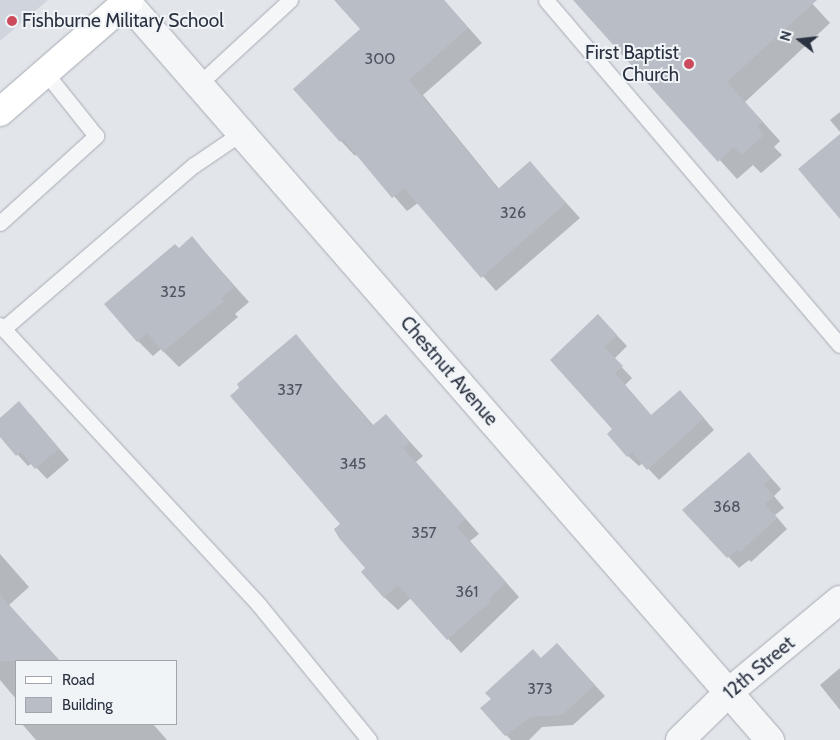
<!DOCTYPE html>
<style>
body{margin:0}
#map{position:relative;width:840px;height:740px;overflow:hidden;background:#e2e5ea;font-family:Cabin,sans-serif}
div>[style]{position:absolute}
.built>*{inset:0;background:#d0d4dc}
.shadow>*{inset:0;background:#0003}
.building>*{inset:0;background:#b9bec6}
.roads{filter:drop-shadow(0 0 1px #a7acb4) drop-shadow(0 0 1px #a7acb4)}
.lane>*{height:15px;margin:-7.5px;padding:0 7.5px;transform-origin:7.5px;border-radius:7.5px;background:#f4f6f8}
.street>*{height:28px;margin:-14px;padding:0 14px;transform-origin:14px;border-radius:14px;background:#f4f6f8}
.secondary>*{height:28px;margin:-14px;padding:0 14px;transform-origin:14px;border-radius:14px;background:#fff}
.dots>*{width:14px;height:14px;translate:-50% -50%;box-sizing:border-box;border:2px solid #f1f4f7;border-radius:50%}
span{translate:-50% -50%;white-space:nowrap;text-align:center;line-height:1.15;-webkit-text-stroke:4px #f1f4f7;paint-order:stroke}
.number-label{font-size:16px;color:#4e5562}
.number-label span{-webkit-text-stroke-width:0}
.poi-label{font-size:19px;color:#2a3241}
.left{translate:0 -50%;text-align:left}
.right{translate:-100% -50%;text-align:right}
.street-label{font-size:19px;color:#2a3241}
.legend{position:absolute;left:15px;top:660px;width:162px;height:65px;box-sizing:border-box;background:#f1f4f7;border:1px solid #a1a6ae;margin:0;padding:6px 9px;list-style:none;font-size:15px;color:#2a3241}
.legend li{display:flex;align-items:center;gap:10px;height:25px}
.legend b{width:25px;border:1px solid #a1a6ae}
.north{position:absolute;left:775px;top:15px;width:50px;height:50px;-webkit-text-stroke:4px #f1f4f7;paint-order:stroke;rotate:286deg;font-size:14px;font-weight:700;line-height:20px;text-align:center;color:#2a3241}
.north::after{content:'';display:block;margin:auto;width:18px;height:22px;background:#2a3241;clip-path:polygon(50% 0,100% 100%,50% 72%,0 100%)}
</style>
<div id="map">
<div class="built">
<div style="clip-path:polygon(0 0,48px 0,0 41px)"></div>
</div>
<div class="shadow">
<div style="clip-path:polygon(360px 0,444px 0,482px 43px,423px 95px,500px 190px,530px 163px,580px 218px,496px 291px,418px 203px,407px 211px,357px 154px,355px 156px,341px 141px,362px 29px)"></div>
<div style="clip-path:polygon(575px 0,809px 0,830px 23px,745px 102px,780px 141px,774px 147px,782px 155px,761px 173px,753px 165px,737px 179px)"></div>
<div style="clip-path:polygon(840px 112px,840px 132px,830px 120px)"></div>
<div style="clip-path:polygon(192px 238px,249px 302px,235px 314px,238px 317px,179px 367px,161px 349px,153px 356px,138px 341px,179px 249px)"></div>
<div style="clip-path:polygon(609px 327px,627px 346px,614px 359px,632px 378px,625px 385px,652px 416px,690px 402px,714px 430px,659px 480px,643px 463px,639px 466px,628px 456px,614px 430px,551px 360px)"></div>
<div style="clip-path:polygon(296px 336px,374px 426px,386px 416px,423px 456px,416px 462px,479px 534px,470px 541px,519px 597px,461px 653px,411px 598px,398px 610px,384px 597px,342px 524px)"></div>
<div style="clip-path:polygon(30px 414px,69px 460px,47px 479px,32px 463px,28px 466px,0 435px,0 420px)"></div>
<div style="clip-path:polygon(749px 453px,781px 489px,774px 496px,784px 508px,775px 515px,787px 529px,751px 562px,749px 560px,739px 568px,684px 510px)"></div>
<div style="clip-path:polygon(0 554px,29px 587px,9px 605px,60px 661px,16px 661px,16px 699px,0 680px)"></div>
<div style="clip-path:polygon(557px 644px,605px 696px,573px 725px,542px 727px,529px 740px,511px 740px,482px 709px)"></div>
<div style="clip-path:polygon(840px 668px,840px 710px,820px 685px)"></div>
<div style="clip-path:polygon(22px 724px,153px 724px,167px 740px,36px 740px)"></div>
</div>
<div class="building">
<div style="clip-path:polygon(334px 0,444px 0,468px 28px,409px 80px,498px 189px,530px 161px,566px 203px,481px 278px,404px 188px,392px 198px,343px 139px,340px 142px,293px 89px,360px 29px)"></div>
<div style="clip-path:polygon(573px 0,817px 0,727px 82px,763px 122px,757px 127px,764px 135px,742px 155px,734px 147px,718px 162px)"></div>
<div style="clip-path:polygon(840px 134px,840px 219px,798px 169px)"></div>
<div style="clip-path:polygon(192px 236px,234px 287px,221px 298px,224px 301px,163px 352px,147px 333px,137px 342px,104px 304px,175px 244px,179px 248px)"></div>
<div style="clip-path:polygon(598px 314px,617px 335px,604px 347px,623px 366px,615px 373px,651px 415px,680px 390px,704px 418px,647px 470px,632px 452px,627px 457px,607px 434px,612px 429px,550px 360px)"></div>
<div style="clip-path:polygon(296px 334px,372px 426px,386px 414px,410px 442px,403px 448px,466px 519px,457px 527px,506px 582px,490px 598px,491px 601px,447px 640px,398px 585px,384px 598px,361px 572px,365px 568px,339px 538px,334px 529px,340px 524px,230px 396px,239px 388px,237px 384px)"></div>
<div style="clip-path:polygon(19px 401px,59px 449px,35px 469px,21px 452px,16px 456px,0 437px,0 418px)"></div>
<div style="clip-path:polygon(749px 452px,771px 478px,764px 485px,774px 496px,765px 504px,777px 518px,740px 552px,737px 550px,727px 558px,682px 510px)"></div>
<div style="clip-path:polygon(0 595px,60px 661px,0 661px)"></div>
<div style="clip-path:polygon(557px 643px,595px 685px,562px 715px,531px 717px,505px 736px,480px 708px,491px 699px,485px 693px,533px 649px,541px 658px)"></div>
</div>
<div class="roads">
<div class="lane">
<div style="left:546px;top:0;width:453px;rotate:49.6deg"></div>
<div style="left:199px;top:84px;width:124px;rotate:-42.7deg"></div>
<div style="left:0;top:223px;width:130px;rotate:-42.2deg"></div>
<div style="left:96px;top:136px;width:82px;rotate:-128.6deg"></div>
<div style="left:0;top:325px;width:381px;rotate:47.2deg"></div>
<div style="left:259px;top:605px;width:174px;rotate:50.8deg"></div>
<div style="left:3px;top:329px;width:252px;rotate:-40.7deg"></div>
<div style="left:194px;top:165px;width:57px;rotate:-34.2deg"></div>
</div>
<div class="street">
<div style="left:127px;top:2px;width:979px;rotate:48.94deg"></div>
<div style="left:680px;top:740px;width:69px;rotate:-44.4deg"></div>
<div style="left:729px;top:692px;width:144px;rotate:-39.7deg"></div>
</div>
<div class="secondary">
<div style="left:0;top:112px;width:171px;rotate:-41deg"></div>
</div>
</div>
<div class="dots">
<div style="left:12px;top:21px;background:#cb4a5b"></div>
<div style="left:689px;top:64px;background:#cb4a5b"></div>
</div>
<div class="number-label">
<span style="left:380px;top:59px">300</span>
<span style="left:513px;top:213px">326</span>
<span style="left:173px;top:292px">325</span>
<span style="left:290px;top:390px">337</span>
<span style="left:353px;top:464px">345</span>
<span style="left:727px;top:507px">368</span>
<span style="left:424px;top:533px">357</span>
<span style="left:467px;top:592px">361</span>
<span style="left:540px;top:689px">373</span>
</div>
<div class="poi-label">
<span class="left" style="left:22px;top:21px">Fishburne Military School</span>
<span class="right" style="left:679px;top:64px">First Baptist<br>Church</span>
</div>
<div class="street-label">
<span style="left:449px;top:371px;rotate:49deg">Chestnut Avenue</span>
<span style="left:759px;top:668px;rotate:-40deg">12th Street</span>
</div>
<ul class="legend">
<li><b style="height:6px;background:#fff"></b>Road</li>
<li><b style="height:14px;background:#b9bec6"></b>Building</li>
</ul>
<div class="north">N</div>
</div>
